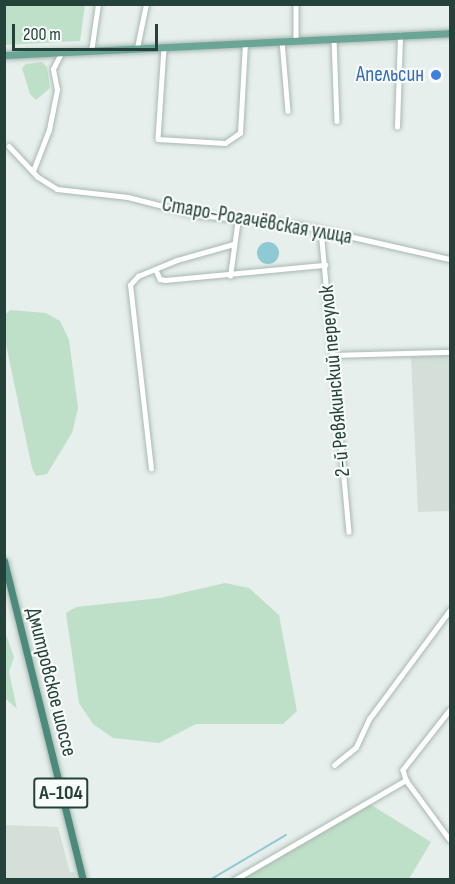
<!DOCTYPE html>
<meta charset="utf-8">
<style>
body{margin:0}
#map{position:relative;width:455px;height:884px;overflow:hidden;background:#e6efeb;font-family:"Sofia Sans Condensed",sans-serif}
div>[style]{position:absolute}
.built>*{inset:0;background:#d4dfda}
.green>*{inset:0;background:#bfe0c8}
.water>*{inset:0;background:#8ec9d4}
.round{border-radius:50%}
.stream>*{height:1.5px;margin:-0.75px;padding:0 0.75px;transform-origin:0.75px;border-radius:0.75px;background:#8ec9d4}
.roads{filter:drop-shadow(0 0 2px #a8b8b2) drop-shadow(0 0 2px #a8b8b2)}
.minor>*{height:4.5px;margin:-2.25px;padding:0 2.25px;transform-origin:2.25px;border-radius:2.25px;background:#fff}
.primary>*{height:7px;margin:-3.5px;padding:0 3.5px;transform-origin:3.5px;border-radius:3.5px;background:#6aa596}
.trunk>*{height:7px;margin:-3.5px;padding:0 3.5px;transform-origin:3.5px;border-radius:3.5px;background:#4c8a7c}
.dots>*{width:16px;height:16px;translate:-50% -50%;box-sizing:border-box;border:3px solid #f7fbf9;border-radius:50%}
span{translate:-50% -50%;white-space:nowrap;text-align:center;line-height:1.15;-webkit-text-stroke:4.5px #f7fbf9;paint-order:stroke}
.shield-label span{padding:2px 4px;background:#f7fbf9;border:2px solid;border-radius:4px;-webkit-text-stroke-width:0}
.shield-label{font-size:20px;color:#24423a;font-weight:700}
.shop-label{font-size:21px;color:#366cbe}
.right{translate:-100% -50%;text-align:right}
.street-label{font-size:21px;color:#24423a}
.frame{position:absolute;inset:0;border:6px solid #24423a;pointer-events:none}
.scale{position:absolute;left:12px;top:24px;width:146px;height:27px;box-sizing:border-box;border:3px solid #24423a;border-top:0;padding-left:8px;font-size:18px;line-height:21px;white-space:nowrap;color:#24423a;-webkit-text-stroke:4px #f7fbf9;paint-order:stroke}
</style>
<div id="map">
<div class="built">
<div style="clip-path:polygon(450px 354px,450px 511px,418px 512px,411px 357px)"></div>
<div style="clip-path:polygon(5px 825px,58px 827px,70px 872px,74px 872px,76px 879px,5px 879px)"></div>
</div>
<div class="green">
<div style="clip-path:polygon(5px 4px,85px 5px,80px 41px,5px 45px)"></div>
<div style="clip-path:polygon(42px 62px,47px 67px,50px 88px,36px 100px,30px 94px,22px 68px,26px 64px)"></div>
<div style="clip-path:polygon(10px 310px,46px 313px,60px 321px,69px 340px,78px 408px,72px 433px,47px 474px,36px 476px,32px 468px,5px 340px,5px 315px)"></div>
<div style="clip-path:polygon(225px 583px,249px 588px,279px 615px,297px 711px,283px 724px,196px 724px,159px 743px,113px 738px,93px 724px,79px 703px,66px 613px,76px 607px,160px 598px)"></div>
<div style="clip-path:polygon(4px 629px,14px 657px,9px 672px,17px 709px,5px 698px)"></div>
<div style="clip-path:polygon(368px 803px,431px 842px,409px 879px,231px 880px)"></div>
</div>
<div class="water">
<div class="round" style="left:257px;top:242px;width:22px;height:22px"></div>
</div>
<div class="stream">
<div style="left:210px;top:880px;width:88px;rotate:-30.6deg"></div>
</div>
<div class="roads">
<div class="minor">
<div style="left:296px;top:4px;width:37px;rotate:90deg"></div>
<div style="left:334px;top:39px;width:82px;rotate:87.9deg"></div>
<div style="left:282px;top:41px;width:70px;rotate:85.1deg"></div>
<div style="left:137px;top:48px;width:45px;rotate:-78.4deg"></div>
<div style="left:164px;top:48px;width:91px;rotate:93.8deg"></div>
<div style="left:158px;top:139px;width:67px;rotate:3.4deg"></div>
<div style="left:225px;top:143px;width:18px;rotate:-34deg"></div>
<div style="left:240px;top:133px;width:89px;rotate:-86.8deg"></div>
<div style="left:91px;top:52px;width:49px;rotate:-81.7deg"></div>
<div style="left:397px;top:127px;width:92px;rotate:-88.1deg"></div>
<div style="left:9px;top:146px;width:42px;rotate:46.9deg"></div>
<div style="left:38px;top:177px;width:22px;rotate:32deg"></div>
<div style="left:57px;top:189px;width:71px;rotate:6.4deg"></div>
<div style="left:128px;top:197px;width:72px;rotate:14.4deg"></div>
<div style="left:198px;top:215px;width:102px;rotate:5.6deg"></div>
<div style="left:300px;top:225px;width:154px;rotate:12.8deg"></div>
<div style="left:33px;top:171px;width:44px;rotate:-68.7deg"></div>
<div style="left:49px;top:130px;width:41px;rotate:-78.7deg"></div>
<div style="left:57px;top:90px;width:21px;rotate:-101deg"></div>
<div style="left:53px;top:69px;width:18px;rotate:-63deg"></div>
<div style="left:321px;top:230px;width:303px;rotate:84.7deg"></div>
<div style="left:156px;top:270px;width:10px;rotate:66deg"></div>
<div style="left:160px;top:279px;width:5px;rotate:11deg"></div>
<div style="left:165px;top:280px;width:161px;rotate:-5.4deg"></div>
<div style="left:230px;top:276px;width:59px;rotate:-82.1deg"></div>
<div style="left:332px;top:355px;width:118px;rotate:-1.5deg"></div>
<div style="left:151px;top:469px;width:185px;rotate:-96.5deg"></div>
<div style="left:130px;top:285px;width:12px;rotate:-48deg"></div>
<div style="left:138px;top:276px;width:42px;rotate:-22.3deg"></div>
<div style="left:177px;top:260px;width:59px;rotate:-15.7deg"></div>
<div style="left:450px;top:710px;width:76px;rotate:128.1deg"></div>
<div style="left:403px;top:770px;width:10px;rotate:73deg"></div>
<div style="left:406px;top:780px;width:74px;rotate:53.7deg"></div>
<div style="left:334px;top:765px;width:28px;rotate:-39deg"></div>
<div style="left:356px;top:747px;width:31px;rotate:-65deg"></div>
<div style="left:369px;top:719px;width:136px;rotate:-53.4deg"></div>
<div style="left:234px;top:880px;width:199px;rotate:-30.2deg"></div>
</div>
<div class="primary">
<div style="left:4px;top:55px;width:447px;rotate:-2.8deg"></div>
</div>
<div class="trunk">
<div style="left:4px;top:561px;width:329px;rotate:76.1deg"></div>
</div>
</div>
<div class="dots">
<div style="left:436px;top:75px;background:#3f7fe0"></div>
</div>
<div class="shield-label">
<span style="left:61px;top:793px">А-104</span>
</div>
<div class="shop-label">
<span class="right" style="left:424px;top:75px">Апельсин</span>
</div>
<div class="street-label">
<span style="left:257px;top:221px;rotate:10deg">Старо-Рогачёвская улица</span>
<span style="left:335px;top:381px;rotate:-95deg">2-й Ревякинский переулок</span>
<span style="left:51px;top:682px;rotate:76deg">Дмитровское шоссе</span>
</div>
<div class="frame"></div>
<div class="scale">200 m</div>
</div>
